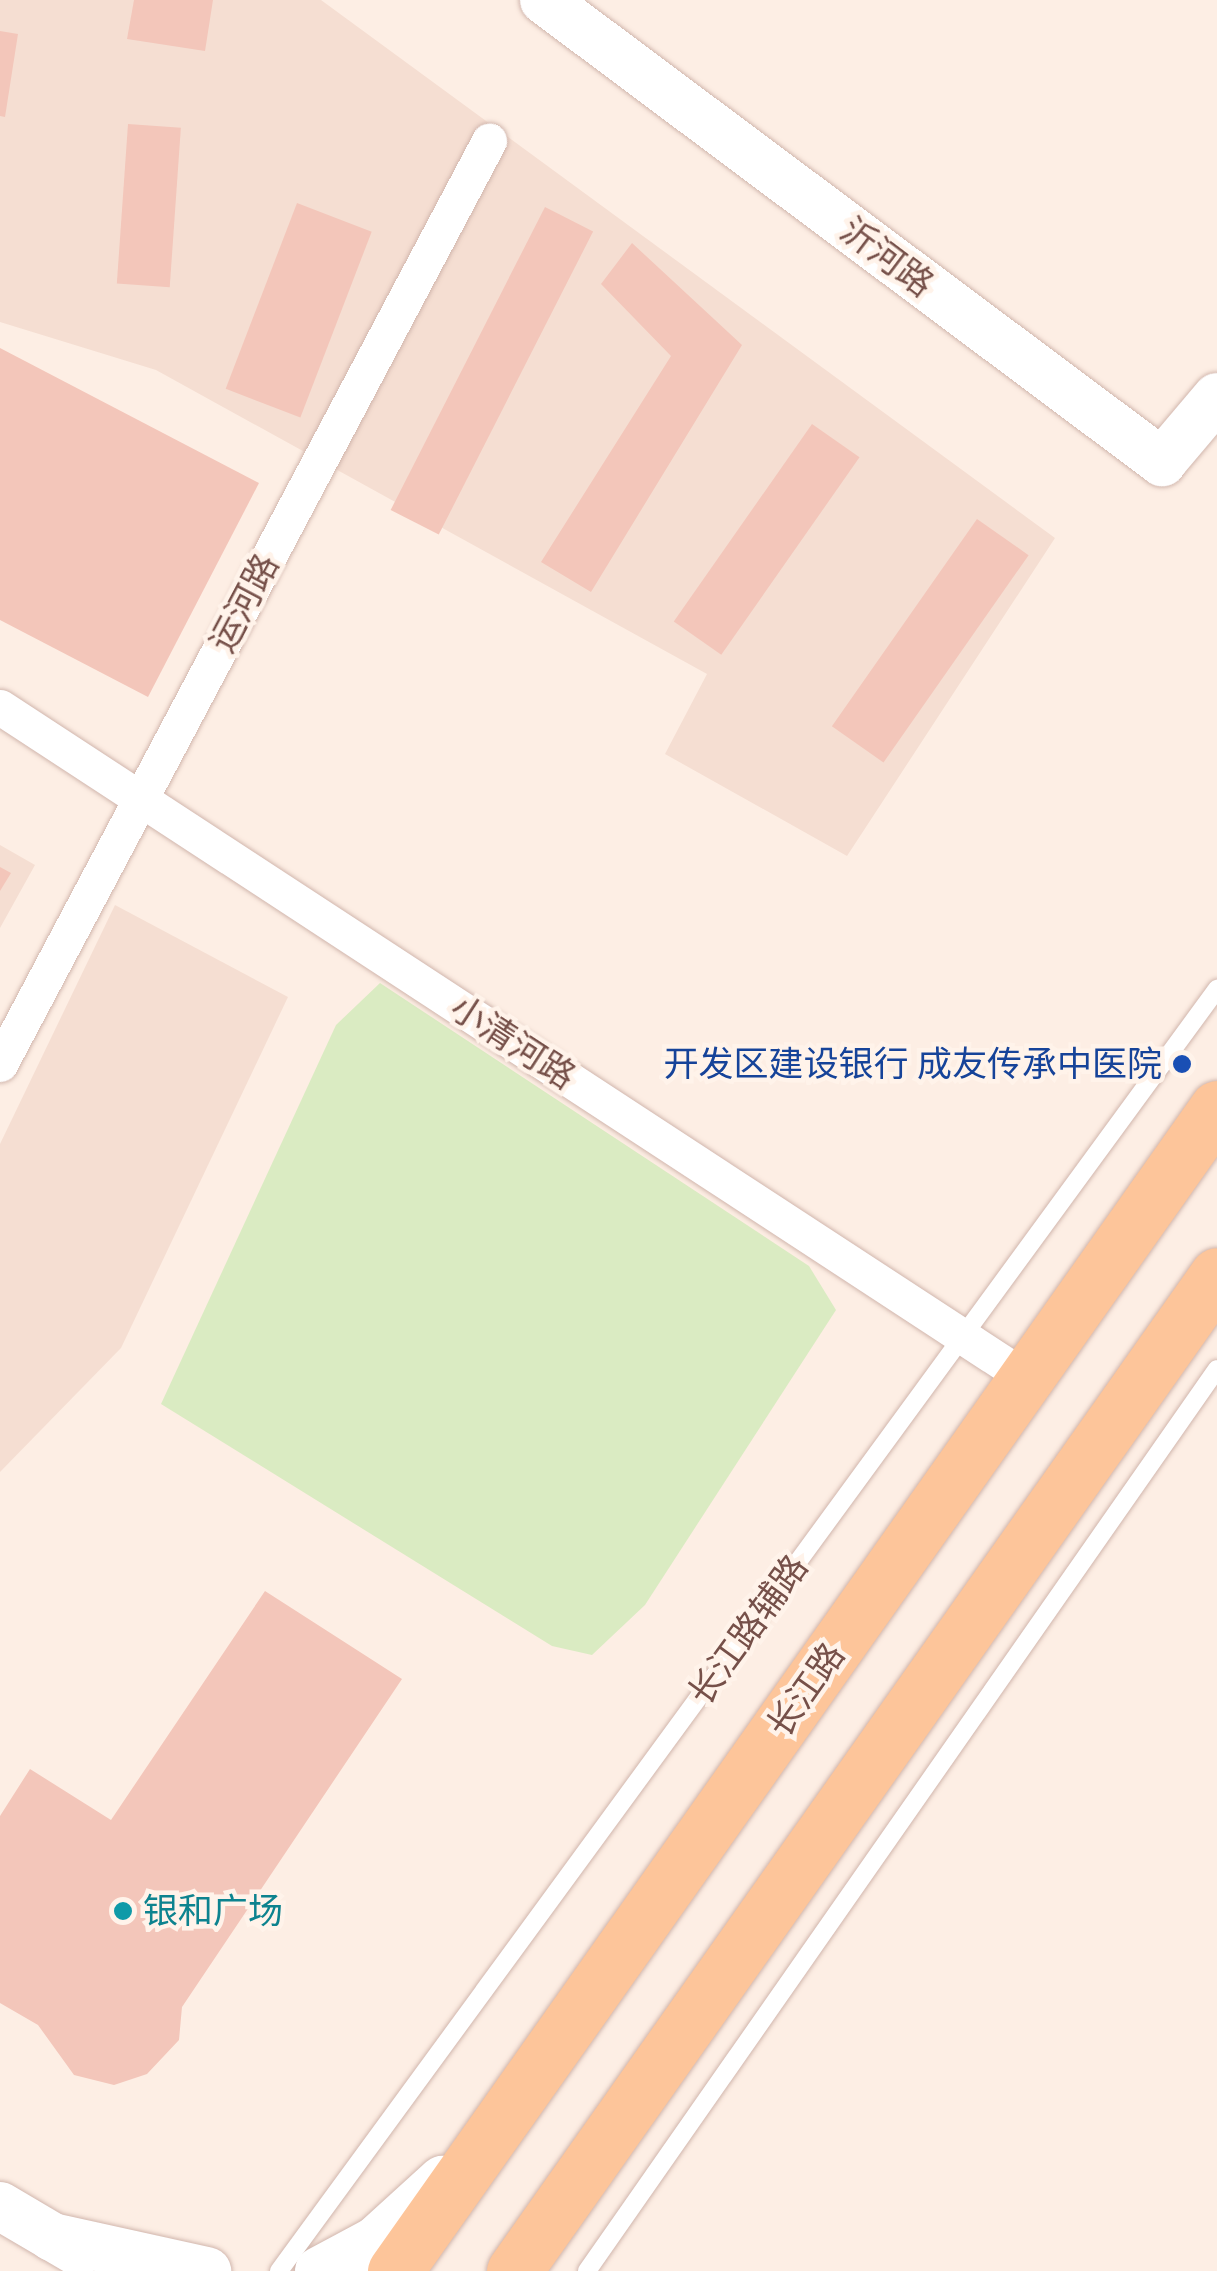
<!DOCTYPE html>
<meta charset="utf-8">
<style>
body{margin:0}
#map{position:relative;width:1217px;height:2271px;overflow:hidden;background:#fdeee4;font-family:Rubik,"Noto Sans SC",sans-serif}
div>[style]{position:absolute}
.residential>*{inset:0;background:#f5ded2}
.green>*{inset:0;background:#daebc2}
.building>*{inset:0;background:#f3c6ba;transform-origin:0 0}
.roads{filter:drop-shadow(0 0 2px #d1b6ad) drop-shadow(0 0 2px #d1b6ad)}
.lane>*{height:18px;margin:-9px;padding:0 9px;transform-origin:9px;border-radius:9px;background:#fff}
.street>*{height:35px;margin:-17.5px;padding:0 17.5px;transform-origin:17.5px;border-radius:17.5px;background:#fff}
.secondary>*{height:48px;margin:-24px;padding:0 24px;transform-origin:24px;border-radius:24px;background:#fff}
.primary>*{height:55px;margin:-27.5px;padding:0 27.5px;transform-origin:27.5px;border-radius:27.5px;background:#fdc59a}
.dots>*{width:28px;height:28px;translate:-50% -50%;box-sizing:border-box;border:5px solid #fff3ea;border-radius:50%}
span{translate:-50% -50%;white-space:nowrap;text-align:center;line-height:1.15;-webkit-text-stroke:9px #fff3ea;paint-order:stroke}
.street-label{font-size:35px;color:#765049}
.transit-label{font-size:35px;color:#164399}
.right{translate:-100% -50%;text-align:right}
.culture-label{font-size:35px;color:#0d838f}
.left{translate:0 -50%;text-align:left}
</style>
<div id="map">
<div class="residential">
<div style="clip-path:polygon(0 0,321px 0,1055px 538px,847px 856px,665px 754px,707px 674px,156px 370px,0 322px)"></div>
<div style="clip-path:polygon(0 845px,35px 865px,0 928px)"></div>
<div style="clip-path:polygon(115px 905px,288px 997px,121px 1348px,0 1472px,0 1144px)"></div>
</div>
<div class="green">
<div style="clip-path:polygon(380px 983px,809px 1266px,836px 1310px,645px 1605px,592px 1655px,552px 1646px,161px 1404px,336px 1025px)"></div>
</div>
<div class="building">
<div style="clip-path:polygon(134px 0,213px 0,205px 51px,127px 39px)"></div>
<div style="clip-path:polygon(0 31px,18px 34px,5px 117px,0 116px)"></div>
<div style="left:128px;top:124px;width:53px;height:160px;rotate:4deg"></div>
<div style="left:297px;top:203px;width:80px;height:199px;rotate:21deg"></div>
<div style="left:545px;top:207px;width:54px;height:340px;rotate:27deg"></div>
<div style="clip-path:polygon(632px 243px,742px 345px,591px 592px,541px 562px,671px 356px,601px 284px)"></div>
<div style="clip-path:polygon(0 348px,259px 483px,148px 697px,0 620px)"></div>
<div style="left:812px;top:424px;width:58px;height:241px;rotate:35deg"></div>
<div style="left:977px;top:519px;width:63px;height:253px;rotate:35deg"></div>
<div style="clip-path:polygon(0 867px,11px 873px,0 891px)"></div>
<div style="clip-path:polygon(265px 1591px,402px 1679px,182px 2007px,179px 2040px,147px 2074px,114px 2085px,74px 2075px,38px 2025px,0 2003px,0 1816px,30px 1769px,111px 1820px)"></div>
</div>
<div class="roads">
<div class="lane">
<div style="left:279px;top:2271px;width:1589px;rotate:-53.81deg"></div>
<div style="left:587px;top:2271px;width:1100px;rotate:-55.07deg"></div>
</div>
<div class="street">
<div style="left:0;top:707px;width:1226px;rotate:33.18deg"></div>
<div style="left:0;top:1064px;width:1045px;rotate:-62.09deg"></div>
</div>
<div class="secondary">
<div style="left:544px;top:0;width:772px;rotate:36.78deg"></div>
<div style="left:1162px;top:462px;width:85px;rotate:-49.8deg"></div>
<div style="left:0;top:2206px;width:91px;rotate:30.5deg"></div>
<div style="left:52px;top:2237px;width:159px;rotate:12.4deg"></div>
<div style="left:319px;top:2271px;width:64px;rotate:-28.2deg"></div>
<div style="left:375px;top:2241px;width:91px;rotate:-42.3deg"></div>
</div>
<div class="primary">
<div style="left:395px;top:2271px;width:1424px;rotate:-54.75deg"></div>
<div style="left:514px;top:2271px;width:1219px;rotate:-54.78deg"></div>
</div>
</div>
<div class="dots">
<div style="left:1182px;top:1064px;background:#1a4fb4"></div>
<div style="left:123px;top:1911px;background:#0f9aa8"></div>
</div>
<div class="street-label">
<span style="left:887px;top:257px;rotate:37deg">沂河路</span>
<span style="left:244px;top:603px;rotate:-62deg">运河路</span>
<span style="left:513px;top:1042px;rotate:33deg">小清河路</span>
<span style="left:748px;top:1630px;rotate:-54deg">长江路辅路</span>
<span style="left:806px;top:1690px;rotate:-55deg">长江路</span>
</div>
<div class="transit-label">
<span class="right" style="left:1162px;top:1064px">开发区建设银行 成友传承中医院</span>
</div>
<div class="culture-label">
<span class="left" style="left:143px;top:1911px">银和广场</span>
</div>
</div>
